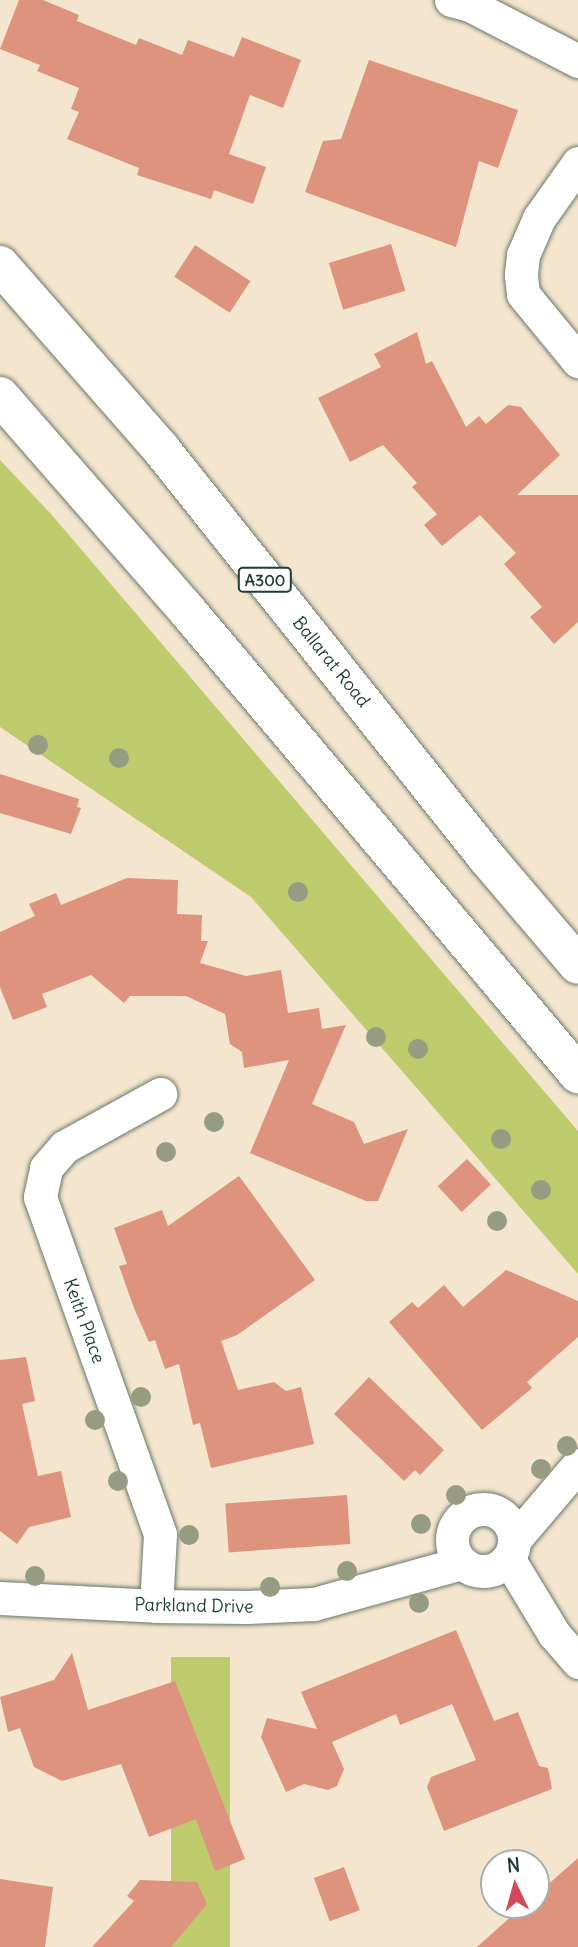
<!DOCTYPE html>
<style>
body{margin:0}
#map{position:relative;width:578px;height:1947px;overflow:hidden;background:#f4e6ce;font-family:Delius,sans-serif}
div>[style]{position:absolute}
.green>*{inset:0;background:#becb6d;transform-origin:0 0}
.building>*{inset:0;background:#dd937d;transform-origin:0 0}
.roads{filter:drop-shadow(0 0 2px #6a786a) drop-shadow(0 0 2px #6a786a)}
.minor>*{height:33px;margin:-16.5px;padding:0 16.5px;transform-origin:16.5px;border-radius:16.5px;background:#fff}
.minor>.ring{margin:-16.5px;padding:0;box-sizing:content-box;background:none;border:33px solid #fff;border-radius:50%}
.trunk>*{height:38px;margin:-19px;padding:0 19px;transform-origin:19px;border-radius:19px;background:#fff}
.trees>*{width:20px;height:20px;margin:-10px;border-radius:50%;background:#959c81}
span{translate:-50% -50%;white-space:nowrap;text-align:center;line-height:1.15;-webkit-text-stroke:5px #fff;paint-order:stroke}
.shield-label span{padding:2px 5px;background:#fff;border:2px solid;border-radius:5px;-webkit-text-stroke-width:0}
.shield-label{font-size:16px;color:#1f3d34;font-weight:700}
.street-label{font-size:18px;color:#1f3d34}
.north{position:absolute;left:480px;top:1849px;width:70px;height:70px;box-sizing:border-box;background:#fff;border:2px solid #a5b1ae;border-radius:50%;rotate:355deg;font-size:19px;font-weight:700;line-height:28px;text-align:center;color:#1f3d34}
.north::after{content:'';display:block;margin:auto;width:24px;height:32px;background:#d1495b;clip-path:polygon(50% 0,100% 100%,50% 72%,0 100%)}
</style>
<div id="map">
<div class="green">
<div style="clip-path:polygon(0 460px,51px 514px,578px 1131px,578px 1274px,251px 897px,0 727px)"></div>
<div style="left:171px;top:1657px;width:59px;height:311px"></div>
</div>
<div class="building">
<div style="clip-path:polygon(19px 0,43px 0,79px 15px,77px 21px,136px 45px,139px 38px,182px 55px,188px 40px,234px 57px,242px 37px,301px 60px,283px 108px,250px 95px,229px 154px,266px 167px,253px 204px,214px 190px,211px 199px,137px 175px,139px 168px,67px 139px,79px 112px,71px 109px,79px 88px,37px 71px,40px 65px,0 49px)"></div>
<div style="clip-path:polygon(369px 60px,518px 110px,498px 168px,479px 161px,456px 247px,305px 192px,323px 141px,341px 139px)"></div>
<div style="left:391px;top:244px;width:49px;height:65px;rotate:73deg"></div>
<div style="left:195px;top:245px;width:66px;height:38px;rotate:33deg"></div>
<div style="clip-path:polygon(417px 332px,426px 364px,432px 361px,466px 427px,479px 416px,486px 424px,508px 405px,521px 407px,560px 455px,517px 495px,578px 495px,578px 622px,554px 644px,530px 617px,542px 607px,504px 564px,516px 553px,480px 515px,442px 546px,424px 525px,437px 514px,412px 487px,417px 483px,383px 445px,350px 462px,318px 398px,381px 367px,374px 354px)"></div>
<div style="clip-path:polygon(0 774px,79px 799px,77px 807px,81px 808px,71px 834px,0 813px)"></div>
<div style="clip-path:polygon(127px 878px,178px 880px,177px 914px,202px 915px,201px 941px,208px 941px,200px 963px,246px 976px,281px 970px,288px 1013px,319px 1008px,322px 1029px,346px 1025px,312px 1104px,354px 1122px,364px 1144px,408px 1129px,378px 1201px,366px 1201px,250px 1153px,289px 1060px,244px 1068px,242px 1052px,230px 1044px,225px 1014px,186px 996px,130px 996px,124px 1003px,91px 975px,42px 994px,47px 1007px,13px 1020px,0 987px,0 932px,35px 916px,29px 904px,56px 893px,61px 905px)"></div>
<div style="left:467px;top:1159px;width:35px;height:40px;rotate:47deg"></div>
<div style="clip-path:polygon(239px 1176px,315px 1280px,237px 1335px,221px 1341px,238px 1390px,274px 1382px,286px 1391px,301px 1387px,314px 1444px,211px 1468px,200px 1423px,193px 1425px,179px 1364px,165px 1369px,155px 1340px,149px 1342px,134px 1308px,119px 1266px,127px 1264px,114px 1228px,162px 1210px,168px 1226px)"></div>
<div style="clip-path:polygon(506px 1270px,578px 1301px,578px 1337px,527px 1382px,532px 1388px,482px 1430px,389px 1322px,412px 1302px,418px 1308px,444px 1285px,463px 1307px)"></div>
<div style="clip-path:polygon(26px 1357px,35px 1401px,22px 1404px,38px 1476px,61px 1471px,71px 1517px,29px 1527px,17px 1544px,0 1531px,0 1360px)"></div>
<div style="clip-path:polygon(369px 1377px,444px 1450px,420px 1475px,415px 1470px,404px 1481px,334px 1414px)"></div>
<div style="left:347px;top:1495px;width:49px;height:122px;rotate:86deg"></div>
<div style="clip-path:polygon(456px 1630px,494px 1721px,518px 1712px,539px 1766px,548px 1768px,552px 1789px,444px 1831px,427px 1787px,431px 1777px,476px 1760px,452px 1704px,400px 1725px,396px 1714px,332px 1742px,344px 1769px,337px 1786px,328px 1790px,304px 1784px,286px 1792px,261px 1737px,267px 1718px,317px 1729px,301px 1692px)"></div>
<div style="clip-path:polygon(72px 1653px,88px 1710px,175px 1681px,245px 1859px,215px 1871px,196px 1819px,149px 1837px,121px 1764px,62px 1781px,34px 1767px,20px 1728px,8px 1732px,0 1697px,54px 1680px)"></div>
<div style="clip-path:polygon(578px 1858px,578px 1947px,477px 1947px,524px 1905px,536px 1905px,536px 1895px)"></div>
<div style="left:344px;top:1867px;width:46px;height:32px;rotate:70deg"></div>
<div style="clip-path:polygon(0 1879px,53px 1887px,45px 1947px,0 1947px)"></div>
<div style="clip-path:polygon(140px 1880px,197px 1882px,207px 1904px,171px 1947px,92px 1947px,134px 1901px,127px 1896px)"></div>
</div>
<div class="roads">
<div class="minor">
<div style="left:451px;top:0;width:20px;rotate:15deg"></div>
<div style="left:470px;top:5px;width:122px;rotate:27.4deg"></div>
<div style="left:578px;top:163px;width:67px;rotate:125.3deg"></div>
<div style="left:539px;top:218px;width:40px;rotate:113.4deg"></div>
<div style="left:523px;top:255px;width:20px;rotate:96deg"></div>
<div style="left:521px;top:275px;width:19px;rotate:84deg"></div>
<div style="left:523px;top:294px;width:87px;rotate:50.6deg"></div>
<div class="ring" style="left:452px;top:1509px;width:29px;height:29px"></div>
<div style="left:515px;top:1539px;width:97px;rotate:-49.6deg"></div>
<div style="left:508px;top:1558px;width:89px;rotate:58.8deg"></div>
<div style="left:554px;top:1634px;width:37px;rotate:49deg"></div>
<div style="left:0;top:1598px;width:156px;rotate:2.9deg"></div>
<div style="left:156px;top:1606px;width:91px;rotate:0.6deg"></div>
<div style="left:247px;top:1607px;width:67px;rotate:-2.6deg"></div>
<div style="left:314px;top:1604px;width:154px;rotate:-15.5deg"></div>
<div style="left:156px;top:1606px;width:72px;rotate:-86.8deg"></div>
<div style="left:160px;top:1534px;width:358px;rotate:-109.6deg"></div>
<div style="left:40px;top:1197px;width:30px;rotate:-78deg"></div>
<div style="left:46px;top:1168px;width:28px;rotate:-49deg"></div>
<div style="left:64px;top:1147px;width:110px;rotate:-28.9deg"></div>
</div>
<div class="trunk">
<div style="left:0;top:265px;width:244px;rotate:48.8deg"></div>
<div style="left:161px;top:449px;width:523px;rotate:51.44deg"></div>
<div style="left:487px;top:858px;width:140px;rotate:49.6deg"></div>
<div style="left:0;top:396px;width:281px;rotate:48.9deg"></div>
<div style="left:185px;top:608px;width:610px;rotate:49.86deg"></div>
</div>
</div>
<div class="trees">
<div style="left:38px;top:745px"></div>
<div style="left:119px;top:758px"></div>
<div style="left:298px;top:892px"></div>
<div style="left:376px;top:1037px"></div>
<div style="left:418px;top:1049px"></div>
<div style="left:214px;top:1122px"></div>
<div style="left:501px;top:1139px"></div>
<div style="left:166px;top:1152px"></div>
<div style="left:541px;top:1190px"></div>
<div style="left:497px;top:1221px"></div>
<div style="left:141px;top:1397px"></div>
<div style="left:95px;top:1420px"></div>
<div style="left:567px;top:1446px"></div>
<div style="left:541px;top:1469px"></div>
<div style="left:118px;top:1481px"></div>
<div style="left:456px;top:1495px"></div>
<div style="left:421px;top:1524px"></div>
<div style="left:189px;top:1535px"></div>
<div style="left:347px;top:1571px"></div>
<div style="left:35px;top:1576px"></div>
<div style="left:270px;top:1587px"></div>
<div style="left:419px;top:1603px"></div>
</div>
<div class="shield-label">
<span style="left:265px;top:580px">A300</span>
</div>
<div class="street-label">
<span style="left:331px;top:662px;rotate:51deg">Ballarat Road</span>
<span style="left:84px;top:1321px;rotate:70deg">Keith Place</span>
<span style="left:194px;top:1606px;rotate:1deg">Parkland Drive</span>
</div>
<div class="north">N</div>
</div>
